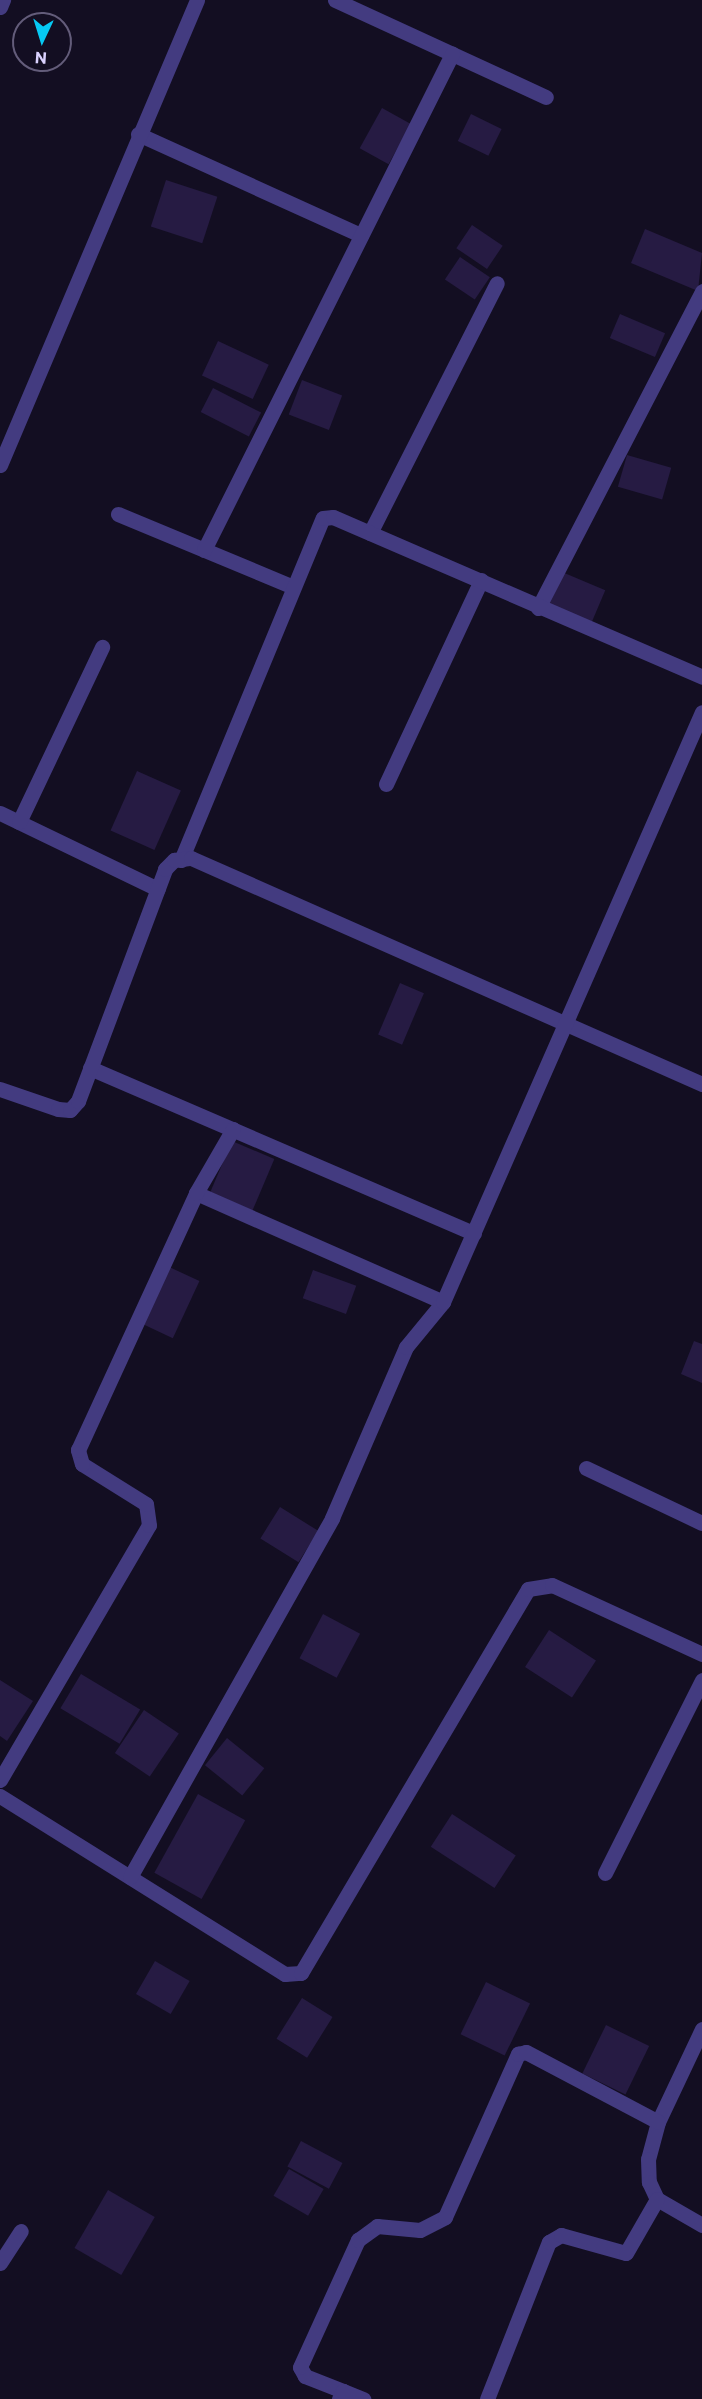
<!DOCTYPE html>
<style>
body{margin:0}
#map{position:relative;width:702px;height:2399px;overflow:hidden;background:#130e22;font-family:Commissioner,sans-serif}
div>[style]{position:absolute}
.building>*{inset:0;background:#261b43;transform-origin:0 0}
.street>*{height:15px;margin:-7.5px;padding:0 7.5px;transform-origin:7.5px;border-radius:7.5px;background:#433b80}
span{translate:-50% -50%;white-space:nowrap;text-align:center;line-height:1.15;-webkit-text-stroke:4.5px #130e22;paint-order:stroke}
.north{position:absolute;left:12px;top:12px;width:60px;height:60px;box-sizing:border-box;background:#130e22;border:2px solid #635c7a;border-radius:50%;rotate:184deg;font-size:16px;font-weight:700;line-height:24px;text-align:center;color:#dad1fe}
.north::after{content:'';display:block;margin:auto;width:21px;height:27px;background:#06c9f4;clip-path:polygon(50% 0,100% 100%,50% 72%,0 100%)}
</style>
<div id="map">
<div class="building">
<div style="left:382px;top:108px;width:33px;height:46px;rotate:29deg"></div>
<div style="left:471px;top:114px;width:34px;height:30px;rotate:26deg"></div>
<div style="left:166px;top:180px;width:54px;height:49px;rotate:18deg"></div>
<div style="left:472px;top:225px;width:37px;height:28px;rotate:34deg"></div>
<div style="clip-path:polygon(645px 229px,702px 253px,698px 291px,631px 263px)"></div>
<div style="left:460px;top:257px;width:36px;height:27px;rotate:34deg"></div>
<div style="left:620px;top:314px;width:49px;height:26px;rotate:23deg"></div>
<div style="left:218px;top:341px;width:56px;height:38px;rotate:25deg"></div>
<div style="left:302px;top:380px;width:43px;height:37px;rotate:21deg"></div>
<div style="left:213px;top:388px;width:54px;height:27px;rotate:27deg"></div>
<div style="left:627px;top:455px;width:46px;height:33px;rotate:16deg"></div>
<div style="left:562px;top:572px;width:47px;height:41px;rotate:23deg"></div>
<div style="left:137px;top:771px;width:48px;height:65px;rotate:24deg"></div>
<div style="left:400px;top:983px;width:26px;height:56px;rotate:23deg"></div>
<div style="left:232px;top:1141px;width:46px;height:56px;rotate:23deg"></div>
<div style="left:165px;top:1265px;width:38px;height:63px;rotate:25deg"></div>
<div style="left:313px;top:1270px;width:46px;height:30px;rotate:20deg"></div>
<div style="clip-path:polygon(694px 1341px,702px 1344px,702px 1383px,681px 1374px)"></div>
<div style="left:280px;top:1507px;width:45px;height:37px;rotate:32deg"></div>
<div style="left:323px;top:1614px;width:42px;height:50px;rotate:28deg"></div>
<div style="left:549px;top:1630px;width:56px;height:44px;rotate:33deg"></div>
<div style="left:81px;top:1674px;width:69px;height:40px;rotate:31deg"></div>
<div style="clip-path:polygon(0 1680px,33px 1701px,7px 1741px,0 1736px)"></div>
<div style="left:144px;top:1710px;width:42px;height:52px;rotate:34deg"></div>
<div style="left:227px;top:1738px;width:48px;height:35px;rotate:39deg"></div>
<div style="left:198px;top:1794px;width:54px;height:90px;rotate:29deg"></div>
<div style="left:452px;top:1814px;width:76px;height:39px;rotate:33deg"></div>
<div style="left:155px;top:1961px;width:40px;height:38px;rotate:30deg"></div>
<div style="left:486px;top:1982px;width:49px;height:58px;rotate:26deg"></div>
<div style="left:302px;top:1998px;width:36px;height:48px;rotate:32deg"></div>
<div style="left:606px;top:2025px;width:48px;height:54px;rotate:26deg"></div>
<div style="left:301px;top:2141px;width:47px;height:29px;rotate:28deg"></div>
<div style="left:289px;top:2169px;width:40px;height:31px;rotate:30deg"></div>
<div style="left:108px;top:2190px;width:54px;height:67px;rotate:30deg"></div>
</div>
<div class="street">
<div style="left:335px;top:0;width:232px;rotate:24.7deg"></div>
<div style="left:0;top:7px;width:8px;rotate:-67deg"></div>
<div style="left:138px;top:134px;width:245px;rotate:24.4deg"></div>
<div style="left:0;top:465px;width:505px;rotate:-67.04deg"></div>
<div style="left:118px;top:514px;width:187px;rotate:22.6deg"></div>
<div style="left:370px;top:533px;width:280px;rotate:-63.1deg"></div>
<div style="left:204px;top:550px;width:555px;rotate:-63.43deg"></div>
<div style="left:538px;top:608px;width:357px;rotate:-62.6deg"></div>
<div style="left:386px;top:784px;width:225px;rotate:-65deg"></div>
<div style="left:0;top:813px;width:175px;rotate:25.7deg"></div>
<div style="left:19px;top:822px;width:194px;rotate:-64.6deg"></div>
<div style="left:181px;top:860px;width:370px;rotate:-67.5deg"></div>
<div style="left:323px;top:518px;width:10px;rotate:-6deg"></div>
<div style="left:333px;top:517px;width:402px;rotate:23.4deg"></div>
<div style="left:90px;top:1068px;width:418px;rotate:23.3deg"></div>
<div style="left:0;top:1089px;width:61px;rotate:19deg"></div>
<div style="left:58px;top:1109px;width:12px;rotate:5deg"></div>
<div style="left:70px;top:1110px;width:12px;rotate:-48deg"></div>
<div style="left:78px;top:1101px;width:248px;rotate:-69.4deg"></div>
<div style="left:165px;top:869px;width:13px;rotate:-45deg"></div>
<div style="left:174px;top:860px;width:17px;rotate:-7deg"></div>
<div style="left:191px;top:858px;width:559px;rotate:23.86deg"></div>
<div style="left:196px;top:1193px;width:270px;rotate:23.8deg"></div>
<div style="left:586px;top:1468px;width:128px;rotate:25.4deg"></div>
<div style="left:0;top:1780px;width:295px;rotate:-59.7deg"></div>
<div style="left:149px;top:1525px;width:21px;rotate:-98deg"></div>
<div style="left:146px;top:1504px;width:75px;rotate:-148deg"></div>
<div style="left:82px;top:1464px;width:15px;rotate:-106deg"></div>
<div style="left:78px;top:1450px;width:283px;rotate:-65.3deg"></div>
<div style="left:196px;top:1193px;width:74px;rotate:-60deg"></div>
<div style="left:0;top:1796px;width:336px;rotate:32deg"></div>
<div style="left:285px;top:1974px;width:16px;rotate:-4deg"></div>
<div style="left:301px;top:1973px;width:446px;rotate:-59.4deg"></div>
<div style="left:528px;top:1589px;width:24px;rotate:-9deg"></div>
<div style="left:552px;top:1585px;width:165px;rotate:24.7deg"></div>
<div style="left:605px;top:1873px;width:216px;rotate:-63.3deg"></div>
<div style="left:130px;top:1877px;width:412px;rotate:-60.6deg"></div>
<div style="left:332px;top:1518px;width:186px;rotate:-66.6deg"></div>
<div style="left:406px;top:1347px;width:58px;rotate:-50.6deg"></div>
<div style="left:443px;top:1302px;width:644px;rotate:-66.3deg"></div>
<div style="left:702px;top:2029px;width:103px;rotate:115.3deg"></div>
<div style="left:658px;top:2122px;width:38px;rotate:105deg"></div>
<div style="left:648px;top:2159px;width:23px;rotate:88deg"></div>
<div style="left:649px;top:2182px;width:19px;rotate:65deg"></div>
<div style="left:657px;top:2199px;width:52px;rotate:30deg"></div>
<div style="left:0;top:2263px;width:38px;rotate:-57deg"></div>
<div style="left:343px;top:2391px;width:41px;rotate:-158.5deg"></div>
<div style="left:305px;top:2376px;width:10px;rotate:-119deg"></div>
<div style="left:300px;top:2367px;width:140px;rotate:-65.5deg"></div>
<div style="left:358px;top:2240px;width:24px;rotate:-36deg"></div>
<div style="left:377px;top:2226px;width:43px;rotate:5.3deg"></div>
<div style="left:420px;top:2230px;width:28px;rotate:-27deg"></div>
<div style="left:445px;top:2217px;width:179px;rotate:-65.9deg"></div>
<div style="left:518px;top:2054px;width:8px;rotate:-14deg"></div>
<div style="left:526px;top:2052px;width:149px;rotate:27.9deg"></div>
<div style="left:339px;top:2399px;width:9px;rotate:-63deg"></div>
<div style="left:343px;top:2391px;width:22px;rotate:22deg"></div>
<div style="left:487px;top:2399px;width:169px;rotate:-68.5deg"></div>
<div style="left:549px;top:2242px;width:14px;rotate:-30deg"></div>
<div style="left:561px;top:2235px;width:67px;rotate:15.5deg"></div>
<div style="left:626px;top:2253px;width:62px;rotate:-60.1deg"></div>
</div>
<div class="north">N</div>
</div>
